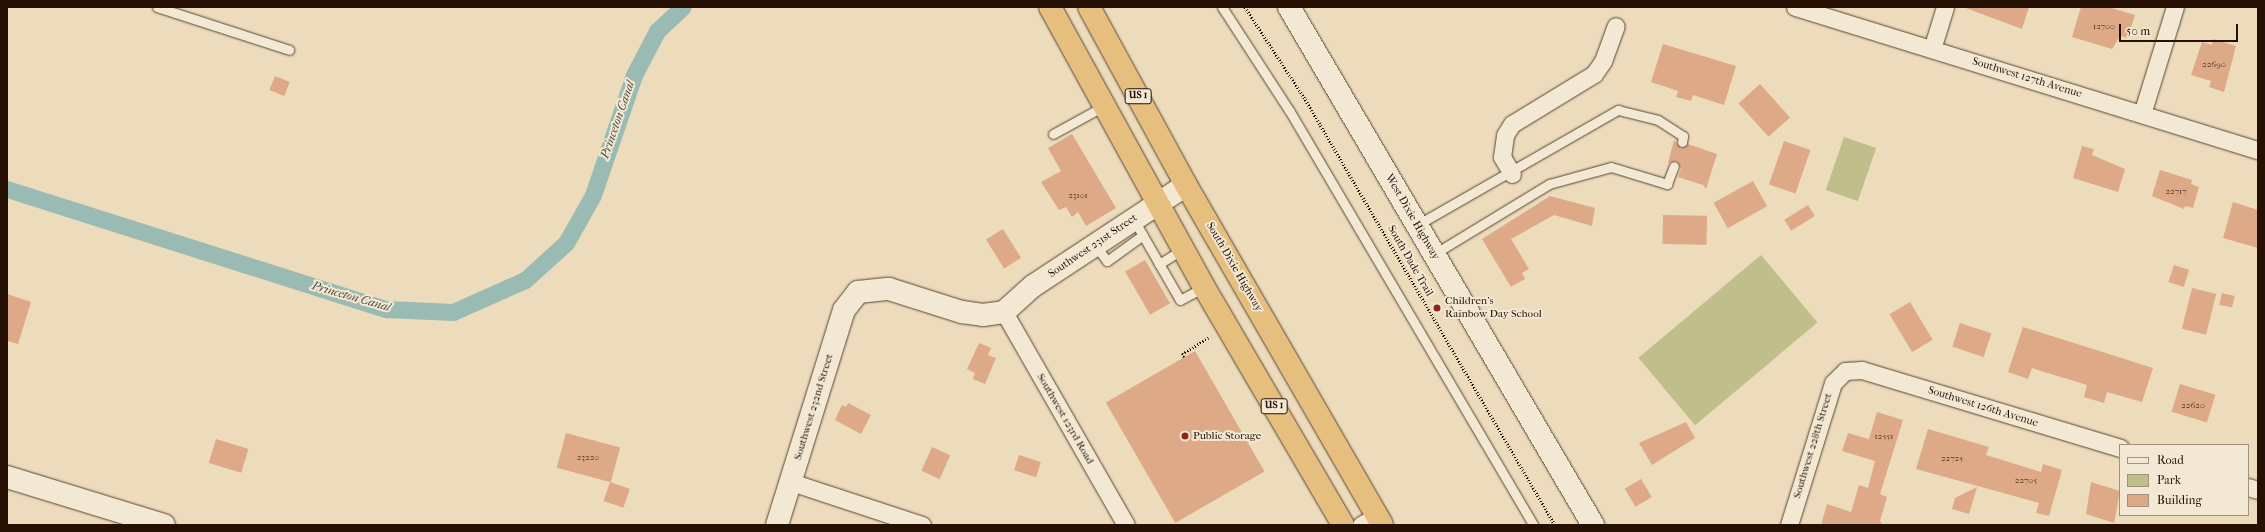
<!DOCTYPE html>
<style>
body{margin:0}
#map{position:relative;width:2265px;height:532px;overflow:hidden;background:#eddcbb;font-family:"IM FELL French Canon",serif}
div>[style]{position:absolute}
.green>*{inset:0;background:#c0be8b;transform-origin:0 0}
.canal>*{height:17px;margin:-8.5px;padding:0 8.5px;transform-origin:8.5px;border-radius:8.5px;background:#99bbb3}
.building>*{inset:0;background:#dda987;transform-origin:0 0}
.path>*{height:2.5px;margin-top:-1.25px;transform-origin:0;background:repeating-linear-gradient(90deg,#261003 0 1px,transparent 0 3px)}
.roads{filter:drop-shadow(0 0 1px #584331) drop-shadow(0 0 1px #584331)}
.lane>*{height:9px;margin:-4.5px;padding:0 4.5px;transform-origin:4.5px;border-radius:4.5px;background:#f3e8d3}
.street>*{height:17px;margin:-8.5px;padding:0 8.5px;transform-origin:8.5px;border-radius:8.5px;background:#f3e8d3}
.secondary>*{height:22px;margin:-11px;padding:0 11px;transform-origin:11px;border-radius:11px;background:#f3e8d3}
.highway>*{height:22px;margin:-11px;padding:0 11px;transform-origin:11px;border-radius:11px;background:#e6be7e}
.dots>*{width:11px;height:11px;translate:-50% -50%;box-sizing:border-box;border:2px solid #f3e8d3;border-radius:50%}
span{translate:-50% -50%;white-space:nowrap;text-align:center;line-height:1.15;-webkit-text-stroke:4px #f3e8d3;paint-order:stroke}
.number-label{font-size:9px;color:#543624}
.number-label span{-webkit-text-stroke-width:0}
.shield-label span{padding:1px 3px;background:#f3e8d3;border:1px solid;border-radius:3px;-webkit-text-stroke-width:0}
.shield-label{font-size:10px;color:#261003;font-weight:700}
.street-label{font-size:11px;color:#261003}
.poi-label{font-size:11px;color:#261003}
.left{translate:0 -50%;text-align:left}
.water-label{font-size:12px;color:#4e4c41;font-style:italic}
.frame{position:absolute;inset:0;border:8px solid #261003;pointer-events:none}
.legend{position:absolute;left:2119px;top:444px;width:130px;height:72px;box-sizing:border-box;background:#f3e8d3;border:1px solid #a19280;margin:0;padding:5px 7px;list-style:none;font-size:12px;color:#261003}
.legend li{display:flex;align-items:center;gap:8px;height:20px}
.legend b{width:20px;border:1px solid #a19280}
.scale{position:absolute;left:2119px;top:24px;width:119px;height:18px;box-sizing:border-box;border:2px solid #261003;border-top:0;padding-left:5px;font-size:12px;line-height:14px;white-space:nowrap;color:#261003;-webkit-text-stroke:3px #f3e8d3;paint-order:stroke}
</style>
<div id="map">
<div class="green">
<div style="left:1844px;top:137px;width:34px;height:56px;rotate:19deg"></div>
<div style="left:1761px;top:255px;width:88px;height:160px;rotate:50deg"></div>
</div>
<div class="canal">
<div style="left:7px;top:189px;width:398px;rotate:17.6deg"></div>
<div style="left:386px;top:309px;width:67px;rotate:2.6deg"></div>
<div style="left:453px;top:312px;width:79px;rotate:-24deg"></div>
<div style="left:525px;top:280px;width:55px;rotate:-42.1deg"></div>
<div style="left:566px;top:243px;width:55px;rotate:-60.6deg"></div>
<div style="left:593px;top:195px;width:127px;rotate:-71.1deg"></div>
<div style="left:634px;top:75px;width:50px;rotate:-62.4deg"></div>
<div style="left:657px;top:31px;width:35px;rotate:-43deg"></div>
</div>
<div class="building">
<div style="clip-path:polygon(1963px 7px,2029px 7px,2022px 29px)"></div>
<div style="clip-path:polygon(2081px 7px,2108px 7px,2135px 15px,2128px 38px,2120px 36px,2112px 49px,2072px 37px)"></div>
<div style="clip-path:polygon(2213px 39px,2236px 46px,2224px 92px,2209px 87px,2211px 81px,2191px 75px,2202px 42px,2212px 45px)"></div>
<div style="clip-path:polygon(1663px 44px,1736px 66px,1724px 105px,1693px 95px,1691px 101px,1676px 97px,1678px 91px,1651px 82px)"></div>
<div style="left:275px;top:76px;width:16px;height:15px;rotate:22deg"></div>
<div style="left:1760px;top:84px;width:45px;height:29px;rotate:48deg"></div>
<div style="clip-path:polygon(1072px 134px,1116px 208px,1086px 226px,1078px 212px,1072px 217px,1066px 207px,1059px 210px,1041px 182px,1061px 171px,1048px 148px)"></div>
<div style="clip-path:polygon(1674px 140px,1681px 148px,1688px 144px,1717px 154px,1706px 189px,1703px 185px,1678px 177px,1681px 169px,1677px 161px,1668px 163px)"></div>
<div style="left:1784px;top:141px;width:28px;height:46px;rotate:19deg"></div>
<div style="clip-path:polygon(2082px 146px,2094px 149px,2092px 155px,2125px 169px,2118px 192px,2073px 178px)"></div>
<div style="clip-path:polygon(2160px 170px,2192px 180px,2191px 184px,2199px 187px,2193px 208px,2185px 206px,2184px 209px,2152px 196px)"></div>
<div style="left:1753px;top:181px;width:29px;height:45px;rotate:61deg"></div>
<div style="clip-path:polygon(1550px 196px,1595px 208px,1592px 226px,1554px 215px,1511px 239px,1529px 269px,1522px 273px,1525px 279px,1511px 287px,1482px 239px)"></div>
<div style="clip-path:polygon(2233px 202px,2258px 210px,2258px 248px,2223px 238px)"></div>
<div style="left:1808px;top:205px;width:13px;height:28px;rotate:58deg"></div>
<div style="left:1663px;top:215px;width:44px;height:29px;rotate:1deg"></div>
<div style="left:1003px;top:229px;width:34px;height:20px;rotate:58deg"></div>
<div style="left:1145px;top:260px;width:50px;height:23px;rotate:60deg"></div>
<div style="left:2174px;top:265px;width:16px;height:18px;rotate:18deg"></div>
<div style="left:2192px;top:288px;width:25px;height:42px;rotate:14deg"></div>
<div style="left:2222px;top:293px;width:13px;height:12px;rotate:13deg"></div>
<div style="clip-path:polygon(7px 294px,31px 302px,18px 344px,7px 341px)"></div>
<div style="left:1910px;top:302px;width:44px;height:24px;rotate:59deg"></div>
<div style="left:1960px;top:323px;width:33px;height:25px;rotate:18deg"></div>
<div style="clip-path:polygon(2023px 327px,2153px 368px,2142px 402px,2107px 392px,2104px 403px,2084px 397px,2087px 385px,2041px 371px,2032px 368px,2028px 379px,2008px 372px)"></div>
<div style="clip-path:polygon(979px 343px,991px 348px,988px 355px,996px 358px,985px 384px,973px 379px,975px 373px,967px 369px)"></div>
<div style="left:1195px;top:351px;width:139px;height:103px;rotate:60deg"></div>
<div style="left:2180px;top:384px;width:37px;height:29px;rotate:17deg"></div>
<div style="clip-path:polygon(848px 403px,871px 415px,861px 434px,835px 420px,842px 405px,846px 407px)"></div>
<div style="clip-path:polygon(1877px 412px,1903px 420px,1880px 494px,1887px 497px,1880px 521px,1883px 525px,1821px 525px,1827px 504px,1851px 512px,1859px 485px,1868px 488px,1875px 461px,1842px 451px,1848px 433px,1869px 439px)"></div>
<div style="clip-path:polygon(1686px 422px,1695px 438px,1652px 465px,1639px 443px)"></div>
<div style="clip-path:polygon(1928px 429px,1989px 447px,1986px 455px,2041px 472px,2043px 464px,2062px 470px,2049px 516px,2036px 513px,2039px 503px,1916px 469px)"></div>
<div style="left:566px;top:433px;width:56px;height:36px;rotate:15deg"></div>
<div style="left:216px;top:439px;width:34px;height:25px;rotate:17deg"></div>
<div style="left:932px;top:447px;width:20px;height:26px;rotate:24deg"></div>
<div style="left:1019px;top:455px;width:23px;height:16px;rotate:18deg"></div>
<div style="left:1641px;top:479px;width:21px;height:19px;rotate:59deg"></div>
<div style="left:610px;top:482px;width:21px;height:20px;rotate:19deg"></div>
<div style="clip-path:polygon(2091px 482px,2120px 491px,2114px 523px,2086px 514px)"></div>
<div style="clip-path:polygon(1977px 487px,1969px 514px,1952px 509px,1955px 498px)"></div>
</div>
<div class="path">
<div style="left:1245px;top:7px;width:108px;rotate:56.8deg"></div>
<div style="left:1304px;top:97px;width:496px;rotate:59.6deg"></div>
<div style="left:1184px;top:357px;width:4px;rotate:-124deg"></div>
<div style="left:1182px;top:354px;width:31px;rotate:-32deg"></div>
</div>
<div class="roads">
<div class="lane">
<div style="left:157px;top:7px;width:139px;rotate:18deg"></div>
<div style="left:1222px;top:7px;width:123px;rotate:57deg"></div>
<div style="left:1289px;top:110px;width:481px;rotate:59.5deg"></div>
<div style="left:1053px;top:134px;width:58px;rotate:-28.8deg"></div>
<div style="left:1134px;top:220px;width:92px;rotate:60.1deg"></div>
<div style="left:1180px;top:300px;width:27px;rotate:-28deg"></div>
<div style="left:1417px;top:225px;width:232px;rotate:-29.8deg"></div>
<div style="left:1618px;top:110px;width:41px;rotate:14deg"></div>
<div style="left:1658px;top:120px;width:30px;rotate:33deg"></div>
<div style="left:1683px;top:136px;width:6px;rotate:99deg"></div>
<div style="left:1095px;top:245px;width:20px;rotate:53deg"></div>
<div style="left:1107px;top:261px;width:44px;rotate:-35.8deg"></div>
<div style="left:1434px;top:254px;width:135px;rotate:-31.3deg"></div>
<div style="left:1549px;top:184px;width:64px;rotate:-15.3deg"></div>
<div style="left:1611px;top:167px;width:59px;rotate:16.9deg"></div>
<div style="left:1667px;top:184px;width:19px;rotate:-69deg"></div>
<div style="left:1159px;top:264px;width:28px;rotate:-32deg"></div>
</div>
<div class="street">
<div style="left:1795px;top:7px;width:485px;rotate:17.2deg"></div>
<div style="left:1932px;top:49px;width:44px;rotate:-72.8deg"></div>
<div style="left:2142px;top:114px;width:112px;rotate:-72.9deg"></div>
<div style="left:1512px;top:174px;width:20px;rotate:-120deg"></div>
<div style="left:1502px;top:157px;width:22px;rotate:-82deg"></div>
<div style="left:1505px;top:135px;width:13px;rotate:-58deg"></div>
<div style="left:1512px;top:124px;width:96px;rotate:-31.4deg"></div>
<div style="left:1594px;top:74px;width:16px;rotate:-55deg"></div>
<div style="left:1603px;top:61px;width:37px;rotate:-70deg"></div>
<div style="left:1004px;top:312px;width:245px;rotate:60.2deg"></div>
<div style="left:791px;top:482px;width:138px;rotate:18.2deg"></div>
<div style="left:2248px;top:487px;width:10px;rotate:17deg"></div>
<div style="left:1361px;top:525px;width:18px;rotate:-29deg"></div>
<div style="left:1789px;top:525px;width:149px;rotate:-72.8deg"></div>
<div style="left:1833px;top:383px;width:17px;rotate:-45deg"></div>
<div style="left:1845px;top:371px;width:17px;rotate:-3deg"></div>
<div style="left:1862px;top:370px;width:270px;rotate:16.8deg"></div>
</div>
<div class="secondary">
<div style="left:1289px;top:7px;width:601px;rotate:59.59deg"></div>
<div style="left:7px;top:477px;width:164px;rotate:17deg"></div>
<div style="left:777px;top:525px;width:225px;rotate:-72.7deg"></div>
<div style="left:844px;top:310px;width:23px;rotate:-52deg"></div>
<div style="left:858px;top:292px;width:31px;rotate:-6deg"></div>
<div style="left:889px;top:289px;width:77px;rotate:17.5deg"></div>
<div style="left:962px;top:312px;width:21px;rotate:8deg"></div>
<div style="left:983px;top:315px;width:21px;rotate:-8deg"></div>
<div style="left:1004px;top:312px;width:39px;rotate:-42deg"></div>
<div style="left:1033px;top:286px;width:183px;rotate:-33.4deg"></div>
</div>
<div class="highway">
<div style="left:1050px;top:7px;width:320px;rotate:61.2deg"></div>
<div style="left:1204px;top:287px;width:276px;rotate:59.7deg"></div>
<div style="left:1089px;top:7px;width:203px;rotate:61.4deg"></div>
<div style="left:1186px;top:185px;width:392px;rotate:60deg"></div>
</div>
</div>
<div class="dots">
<div style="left:1437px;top:308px;background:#8f2418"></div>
<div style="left:1185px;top:436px;background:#8f2418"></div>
</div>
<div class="number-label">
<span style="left:2104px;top:26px">12700</span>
<span style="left:2214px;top:64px">22690</span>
<span style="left:2176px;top:191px">22717</span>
<span style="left:1078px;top:195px">23101</span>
<span style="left:2193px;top:405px">22620</span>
<span style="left:1884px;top:436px">12551</span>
<span style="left:588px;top:457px">23220</span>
<span style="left:1952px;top:458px">22725</span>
<span style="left:2026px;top:480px">22705</span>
</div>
<div class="shield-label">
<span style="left:1138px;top:96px">US 1</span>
<span style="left:1274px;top:406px">US 1</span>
</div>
<div class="street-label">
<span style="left:2027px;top:78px;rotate:17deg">Southwest 127th Avenue</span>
<span style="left:1412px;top:217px;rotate:60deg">West Dixie Highway</span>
<span style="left:1093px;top:246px;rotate:-34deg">Southwest 231st Street</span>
<span style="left:1410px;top:261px;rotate:60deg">South Dade Trail</span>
<span style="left:1234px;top:267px;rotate:60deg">South Dixie Highway</span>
<span style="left:814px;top:407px;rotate:-73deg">Southwest 232nd Street</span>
<span style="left:1983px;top:407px;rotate:17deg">Southwest 126th Avenue</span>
<span style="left:1065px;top:419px;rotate:60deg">Southwest 123rd Road</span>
<span style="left:1813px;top:446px;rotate:-73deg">Southwest 228th Street</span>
</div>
<div class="poi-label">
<span class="left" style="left:1445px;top:308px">Children's<br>Rainbow Day School</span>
<span class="left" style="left:1193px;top:436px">Public Storage</span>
</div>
<div class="water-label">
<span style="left:618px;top:120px;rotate:-71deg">Princeton Canal</span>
<span style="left:351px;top:297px;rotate:16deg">Princeton Canal</span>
</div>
<div class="frame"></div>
<ul class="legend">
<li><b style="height:5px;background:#f3e8d3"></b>Road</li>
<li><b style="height:11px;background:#c0be8b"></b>Park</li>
<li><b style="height:11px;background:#dda987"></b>Building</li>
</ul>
<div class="scale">50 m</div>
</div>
